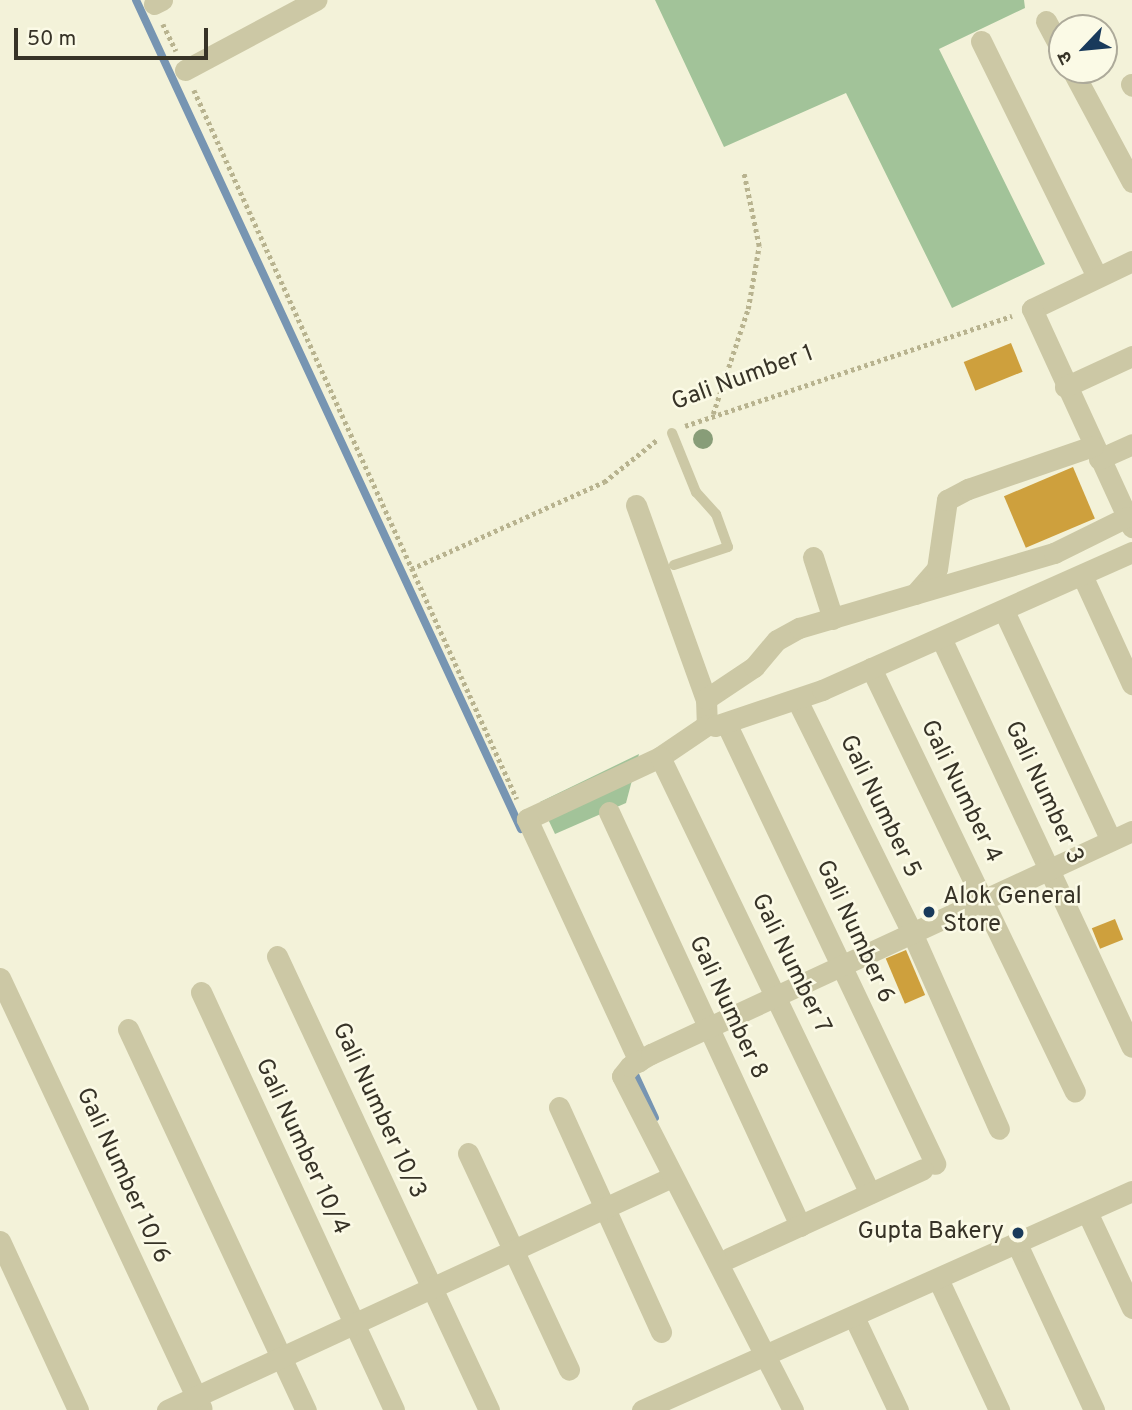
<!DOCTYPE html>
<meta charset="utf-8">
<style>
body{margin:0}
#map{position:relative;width:1132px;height:1410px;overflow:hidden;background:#f3f2d9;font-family:Overpass,"Noto Sans Devanagari",sans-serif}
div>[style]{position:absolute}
.green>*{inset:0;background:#a2c399}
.stream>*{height:8px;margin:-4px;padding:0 4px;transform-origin:4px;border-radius:4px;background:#7795b2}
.building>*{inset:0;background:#cea03d;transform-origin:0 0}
.path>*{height:4.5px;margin-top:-2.25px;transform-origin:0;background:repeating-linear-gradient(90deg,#b8b38f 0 3.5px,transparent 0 7px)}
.lane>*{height:10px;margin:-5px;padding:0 5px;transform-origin:5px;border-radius:5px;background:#ccc8a5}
.street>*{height:21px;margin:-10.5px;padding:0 10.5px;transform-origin:10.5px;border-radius:10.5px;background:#ccc8a5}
.trees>*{width:20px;height:20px;margin:-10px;border-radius:50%;background:#889d78}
.dots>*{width:19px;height:19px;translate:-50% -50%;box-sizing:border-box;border:4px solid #fbfae6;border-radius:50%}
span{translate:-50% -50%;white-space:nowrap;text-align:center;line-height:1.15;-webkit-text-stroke:5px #fbfae6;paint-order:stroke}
.street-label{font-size:24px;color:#373327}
.poi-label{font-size:24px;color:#373327}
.left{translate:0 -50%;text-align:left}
.right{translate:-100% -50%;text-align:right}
.north{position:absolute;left:1048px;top:14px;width:70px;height:70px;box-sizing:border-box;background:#fbfae6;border:2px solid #adaa9a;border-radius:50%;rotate:244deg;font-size:19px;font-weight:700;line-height:28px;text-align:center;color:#373327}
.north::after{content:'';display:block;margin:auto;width:24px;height:32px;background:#193a5b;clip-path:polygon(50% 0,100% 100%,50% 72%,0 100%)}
.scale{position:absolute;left:14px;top:28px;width:194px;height:32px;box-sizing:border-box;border:4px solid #373327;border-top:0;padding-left:9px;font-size:21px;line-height:24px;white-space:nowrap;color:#373327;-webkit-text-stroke:5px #fbfae6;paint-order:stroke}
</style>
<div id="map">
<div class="green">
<div style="clip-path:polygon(655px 0,1024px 0,1025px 8px,939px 49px,1045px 264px,952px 308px,846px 93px,724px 147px)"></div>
<div style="clip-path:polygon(639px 754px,626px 803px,555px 834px,540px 802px)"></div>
</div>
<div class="stream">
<div style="left:136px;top:0;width:914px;rotate:65.09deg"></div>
<div style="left:631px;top:1066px;width:57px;rotate:65.2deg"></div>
</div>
<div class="building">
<div style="left:1011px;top:343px;width:31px;height:51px;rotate:68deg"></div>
<div style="left:1073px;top:467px;width:56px;height:75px;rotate:67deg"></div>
<div style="left:1115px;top:919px;width:22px;height:25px;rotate:68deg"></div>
<div style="left:906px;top:950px;width:49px;height:22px;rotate:67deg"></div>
</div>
<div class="path">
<div style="left:163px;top:24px;width:30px;rotate:64deg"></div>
<div style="left:194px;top:90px;width:779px;rotate:65.51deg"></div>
<div style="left:713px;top:414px;width:111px;rotate:-71.6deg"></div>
<div style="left:748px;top:309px;width:64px;rotate:-80.1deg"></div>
<div style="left:759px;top:246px;width:74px;rotate:-101.8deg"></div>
<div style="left:685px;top:426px;width:345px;rotate:-18.6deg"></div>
<div style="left:411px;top:569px;width:212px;rotate:-24.3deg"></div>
<div style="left:604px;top:482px;width:69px;rotate:-38.5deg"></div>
</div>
<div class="lane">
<div style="left:672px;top:433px;width:64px;rotate:67.9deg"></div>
<div style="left:696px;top:492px;width:30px;rotate:48deg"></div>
<div style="left:716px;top:514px;width:35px;rotate:70deg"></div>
<div style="left:728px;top:547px;width:57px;rotate:161.6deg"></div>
</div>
<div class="street">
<div style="left:154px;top:4px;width:9px;rotate:-27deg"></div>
<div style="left:1046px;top:21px;width:34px;rotate:62deg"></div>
<div style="left:981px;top:41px;width:263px;rotate:63.8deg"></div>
<div style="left:185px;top:70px;width:149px;rotate:-28.1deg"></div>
<div style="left:1072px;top:70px;width:127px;rotate:61.8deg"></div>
<div style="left:1131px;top:84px;width:2px;rotate:63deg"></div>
<div style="left:1132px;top:261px;width:111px;rotate:154.4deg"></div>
<div style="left:1032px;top:309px;width:240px;rotate:65.4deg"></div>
<div style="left:1065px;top:387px;width:74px;rotate:-24.8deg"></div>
<div style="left:1099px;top:459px;width:36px;rotate:-24deg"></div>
<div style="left:636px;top:505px;width:206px;rotate:70.2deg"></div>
<div style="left:706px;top:699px;width:26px;rotate:88deg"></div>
<div style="left:707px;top:725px;width:57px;rotate:145.8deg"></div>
<div style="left:660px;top:757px;width:147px;rotate:155deg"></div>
<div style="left:527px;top:819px;width:267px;rotate:65.2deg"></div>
<div style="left:813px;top:557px;width:65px;rotate:72.1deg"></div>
<div style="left:1082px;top:575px;width:120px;rotate:65.4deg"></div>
<div style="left:915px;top:594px;width:33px;rotate:-49deg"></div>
<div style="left:937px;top:569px;width:70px;rotate:-81.8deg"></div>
<div style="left:947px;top:500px;width:24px;rotate:-28deg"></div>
<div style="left:968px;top:489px;width:132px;rotate:-19deg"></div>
<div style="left:1004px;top:611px;width:253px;rotate:65deg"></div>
<div style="left:941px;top:638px;width:451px;rotate:65deg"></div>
<div style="left:871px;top:668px;width:470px;rotate:64.3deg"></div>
<div style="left:706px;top:699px;width:58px;rotate:-33.7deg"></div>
<div style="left:754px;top:667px;width:35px;rotate:-50deg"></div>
<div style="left:777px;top:640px;width:25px;rotate:-29deg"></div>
<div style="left:799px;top:628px;width:266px;rotate:-16.4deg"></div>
<div style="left:1054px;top:553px;width:81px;rotate:-26.3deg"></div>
<div style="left:797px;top:700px;width:262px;rotate:63.7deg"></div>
<div style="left:913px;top:935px;width:212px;rotate:66.1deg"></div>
<div style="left:726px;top:723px;width:488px;rotate:64.6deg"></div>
<div style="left:715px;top:726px;width:113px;rotate:-18.6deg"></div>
<div style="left:822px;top:690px;width:339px;rotate:-24deg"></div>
<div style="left:660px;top:757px;width:484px;rotate:64.3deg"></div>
<div style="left:609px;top:812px;width:456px;rotate:65.2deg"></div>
<div style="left:277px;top:956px;width:501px;rotate:64.97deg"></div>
<div style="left:0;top:978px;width:475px;rotate:64.9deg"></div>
<div style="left:201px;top:992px;width:460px;rotate:65.2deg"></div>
<div style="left:128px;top:1029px;width:421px;rotate:65deg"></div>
<div style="left:559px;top:1107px;width:247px;rotate:65.6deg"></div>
<div style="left:468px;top:1153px;width:239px;rotate:65deg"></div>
<div style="left:1087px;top:1212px;width:106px;rotate:64.9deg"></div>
<div style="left:0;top:1241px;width:186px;rotate:65.2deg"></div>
<div style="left:1017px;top:1244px;width:183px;rotate:65.1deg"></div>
<div style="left:729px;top:1258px;width:213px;rotate:-24.6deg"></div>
<div style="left:938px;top:1279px;width:145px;rotate:65deg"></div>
<div style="left:854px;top:1317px;width:103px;rotate:64.7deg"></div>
<div style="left:167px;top:1410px;width:556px;rotate:-24.77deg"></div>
<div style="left:642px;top:1410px;width:537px;rotate:-24.08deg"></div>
<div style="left:793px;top:1410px;width:375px;rotate:-117.1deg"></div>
<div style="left:622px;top:1076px;width:13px;rotate:-51deg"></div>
<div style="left:630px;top:1066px;width:24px;rotate:-30deg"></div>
<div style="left:651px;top:1054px;width:530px;rotate:-24.87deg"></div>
</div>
<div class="trees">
<div style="left:703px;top:439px"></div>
</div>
<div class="dots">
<div style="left:929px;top:912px;background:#193a5b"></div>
<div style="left:1018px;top:1233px;background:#193a5b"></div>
</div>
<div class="street-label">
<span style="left:743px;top:379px;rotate:-20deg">Gali Number 1</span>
<span style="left:960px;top:792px;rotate:64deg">Gali Number 4</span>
<span style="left:1043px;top:793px;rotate:65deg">Gali Number 3</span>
<span style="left:879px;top:807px;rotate:64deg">Gali Number 5</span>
<span style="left:854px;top:932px;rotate:65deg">Gali Number 6</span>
<span style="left:790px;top:964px;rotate:64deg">Gali Number 7</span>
<span style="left:727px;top:1008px;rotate:65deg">Gali Number 8</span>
<span style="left:378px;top:1111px;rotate:65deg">Gali Number 10/3</span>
<span style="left:301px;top:1147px;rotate:65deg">Gali Number 10/4</span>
<span style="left:122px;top:1176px;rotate:65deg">Gali Number 10/6</span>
</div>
<div class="poi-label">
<span class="left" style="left:943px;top:912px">Alok General<br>Store</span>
<span class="right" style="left:1004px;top:1233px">Gupta Bakery</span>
</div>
<div class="north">उ</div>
<div class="scale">50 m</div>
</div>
